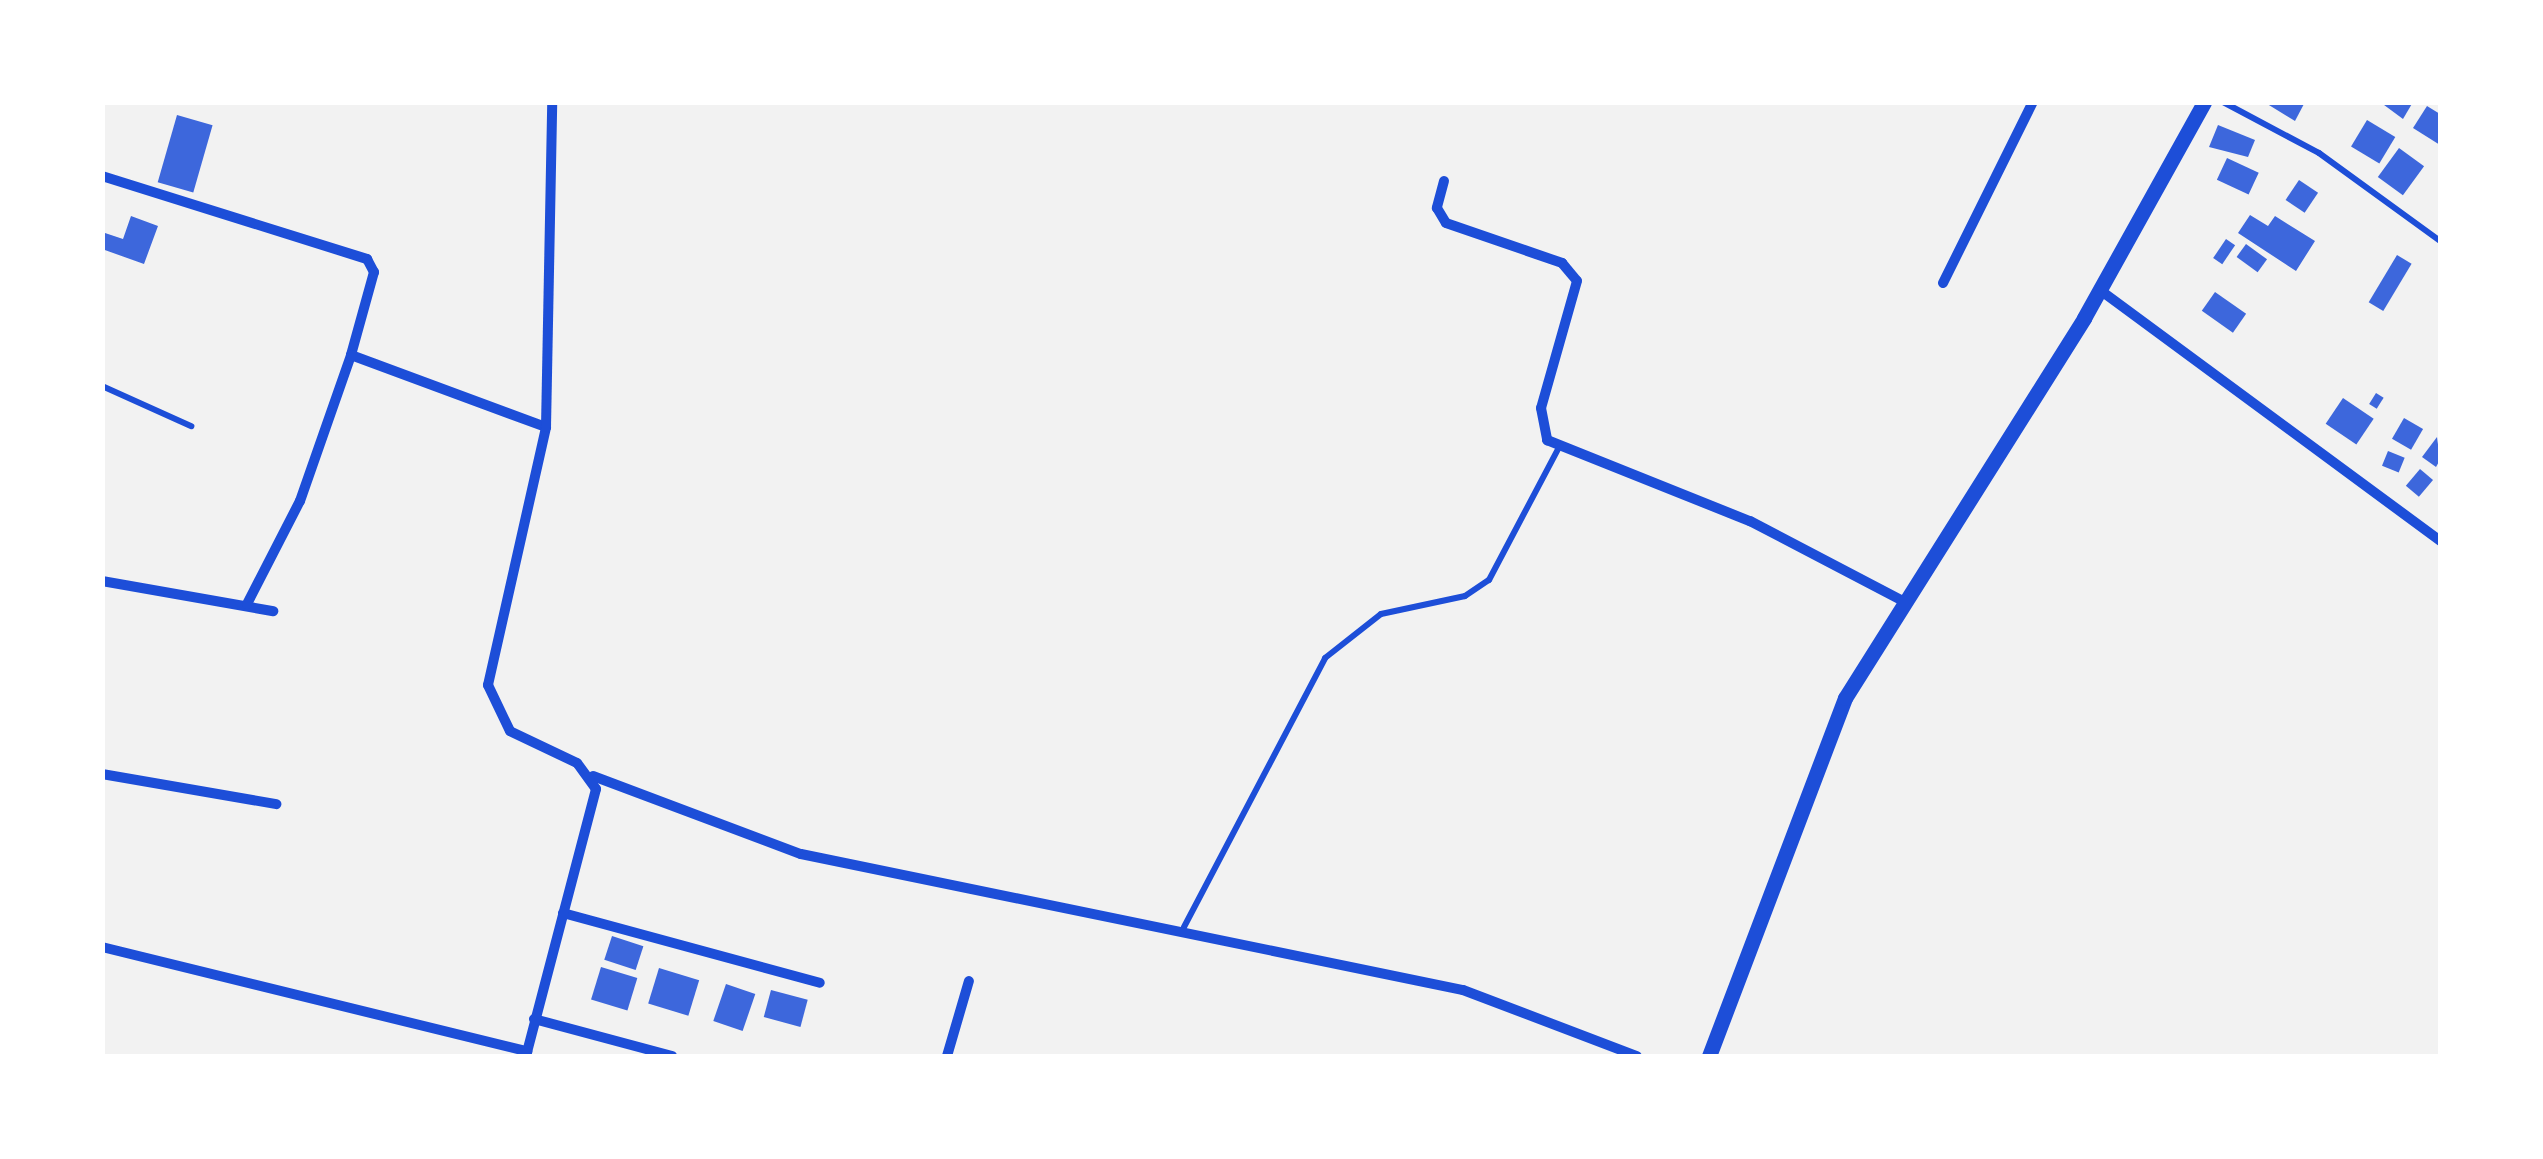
<!DOCTYPE html>
<style>
body{margin:0}
#map{position:relative;width:2543px;height:1159px;overflow:hidden;background:#f2f2f2;font-family:"IBM Plex Serif",serif}
div>[style]{position:absolute}
.building>*{inset:0;background:#3d67dc;transform-origin:0 0}
.service>*{height:6px;margin:-3px;padding:0 3px;transform-origin:3px;border-radius:3px;background:#1d4ed8}
.minor>*{height:10px;margin:-5px;padding:0 5px;transform-origin:5px;border-radius:5px;background:#1d4ed8}
.tertiary>*{height:15px;margin:-7.5px;padding:0 7.5px;transform-origin:7.5px;border-radius:7.5px;background:#1d4ed8}
span{translate:-50% -50%;white-space:nowrap;text-align:center;line-height:1.15;-webkit-text-stroke:8px #fff;paint-order:stroke}
.frame{position:absolute;inset:0;border:105px solid #fff;pointer-events:none}
</style>
<div id="map">
<div class="building">
<div style="clip-path:polygon(2264px 102px,2305px 102px,2295px 121px)"></div>
<div style="clip-path:polygon(2380px 102px,2413px 102px,2403px 119px)"></div>
<div style="clip-path:polygon(2427px 106px,2440px 114px,2440px 145px,2413px 128px)"></div>
<div style="left:177px;top:115px;width:37px;height:70px;rotate:16deg"></div>
<div style="left:2367px;top:120px;width:33px;height:31px;rotate:31deg"></div>
<div style="clip-path:polygon(2218px 125px,2255px 140px,2248px 157px,2209px 147px)"></div>
<div style="left:2399px;top:148px;width:31px;height:36px;rotate:36deg"></div>
<div style="left:2227px;top:158px;width:35px;height:24px;rotate:25deg"></div>
<div style="left:2299px;top:180px;width:23px;height:24px;rotate:34deg"></div>
<div style="clip-path:polygon(2250px 215px,2268px 226px,2275px 216px,2315px 241px,2296px 271px,2238px 233px)"></div>
<div style="clip-path:polygon(131px 216px,158px 226px,144px 264px,102px 249px,102px 232px,123px 239px)"></div>
<div style="left:2226px;top:239px;width:11px;height:23px;rotate:34deg"></div>
<div style="left:2246px;top:244px;width:26px;height:16px;rotate:36deg"></div>
<div style="left:2397px;top:255px;width:17px;height:55px;rotate:31deg"></div>
<div style="left:2215px;top:292px;width:38px;height:23px;rotate:35deg"></div>
<div style="left:2376px;top:393px;width:9px;height:13px;rotate:32deg"></div>
<div style="left:2343px;top:398px;width:37px;height:31px;rotate:34deg"></div>
<div style="left:2404px;top:418px;width:22px;height:24px;rotate:30deg"></div>
<div style="clip-path:polygon(2437px 437px,2440px 460px,2436px 467px,2422px 457px)"></div>
<div style="left:2388px;top:451px;width:18px;height:16px;rotate:22deg"></div>
<div style="left:2420px;top:469px;width:17px;height:22px;rotate:40deg"></div>
<div style="left:612px;top:936px;width:33px;height:25px;rotate:18deg"></div>
<div style="left:601px;top:967px;width:38px;height:34px;rotate:17deg"></div>
<div style="left:659px;top:968px;width:42px;height:37px;rotate:17deg"></div>
<div style="left:726px;top:984px;width:31px;height:39px;rotate:19deg"></div>
<div style="left:771px;top:990px;width:38px;height:28px;rotate:15deg"></div>
</div>
<div class="service">
<div style="left:2223px;top:102px;width:109px;rotate:28deg"></div>
<div style="left:2319px;top:153px;width:150px;rotate:36deg"></div>
<div style="left:102px;top:386px;width:98px;rotate:24.2deg"></div>
<div style="left:1184px;top:927px;width:304px;rotate:-62.3deg"></div>
<div style="left:1325px;top:658px;width:71px;rotate:-38.2deg"></div>
<div style="left:1381px;top:614px;width:86px;rotate:-12.1deg"></div>
<div style="left:1465px;top:596px;width:29px;rotate:-34deg"></div>
<div style="left:1489px;top:580px;width:150px;rotate:-62.2deg"></div>
</div>
<div class="minor">
<div style="left:102px;top:176px;width:278px;rotate:17.4deg"></div>
<div style="left:367px;top:259px;width:15px;rotate:62deg"></div>
<div style="left:374px;top:272px;width:86px;rotate:105.5deg"></div>
<div style="left:1444px;top:181px;width:28px;rotate:105deg"></div>
<div style="left:1437px;top:208px;width:17px;rotate:59deg"></div>
<div style="left:1446px;top:223px;width:123px;rotate:19deg"></div>
<div style="left:1562px;top:263px;width:23px;rotate:50deg"></div>
<div style="left:1577px;top:281px;width:132px;rotate:105.8deg"></div>
<div style="left:1541px;top:408px;width:33px;rotate:79deg"></div>
<div style="left:1547px;top:440px;width:219px;rotate:21.8deg"></div>
<div style="left:1750px;top:521px;width:175px;rotate:27.6deg"></div>
<div style="left:1943px;top:283px;width:202px;rotate:-63.6deg"></div>
<div style="left:2100px;top:290px;width:423px;rotate:36.4deg"></div>
<div style="left:102px;top:581px;width:174px;rotate:10deg"></div>
<div style="left:247px;top:604px;width:116px;rotate:-62.8deg"></div>
<div style="left:300px;top:501px;width:155px;rotate:-70.7deg"></div>
<div style="left:351px;top:355px;width:208px;rotate:20.3deg"></div>
<div style="left:102px;top:774px;width:177px;rotate:9.8deg"></div>
<div style="left:593px;top:776px;width:222px;rotate:20.6deg"></div>
<div style="left:801px;top:854px;width:676px;rotate:11.61deg"></div>
<div style="left:1463px;top:990px;width:186px;rotate:20.8deg"></div>
<div style="left:563px;top:913px;width:266px;rotate:15.2deg"></div>
<div style="left:102px;top:947px;width:438px;rotate:13.8deg"></div>
<div style="left:534px;top:1019px;width:143px;rotate:15deg"></div>
<div style="left:526px;top:1056px;width:276px;rotate:-75.3deg"></div>
<div style="left:596px;top:789px;width:32px;rotate:-126deg"></div>
<div style="left:577px;top:763px;width:74px;rotate:-154.5deg"></div>
<div style="left:510px;top:731px;width:51px;rotate:-115.6deg"></div>
<div style="left:488px;top:685px;width:264px;rotate:-77.3deg"></div>
<div style="left:546px;top:427px;width:325px;rotate:-88.9deg"></div>
<div style="left:947px;top:1056px;width:78px;rotate:-73.7deg"></div>
</div>
<div class="tertiary">
<div style="left:1709px;top:1056px;width:383px;rotate:-69.2deg"></div>
<div style="left:1845px;top:698px;width:449px;rotate:-57.8deg"></div>
<div style="left:2084px;top:318px;width:247px;rotate:-60.9deg"></div>
</div>
<div class="frame"></div>
</div>
